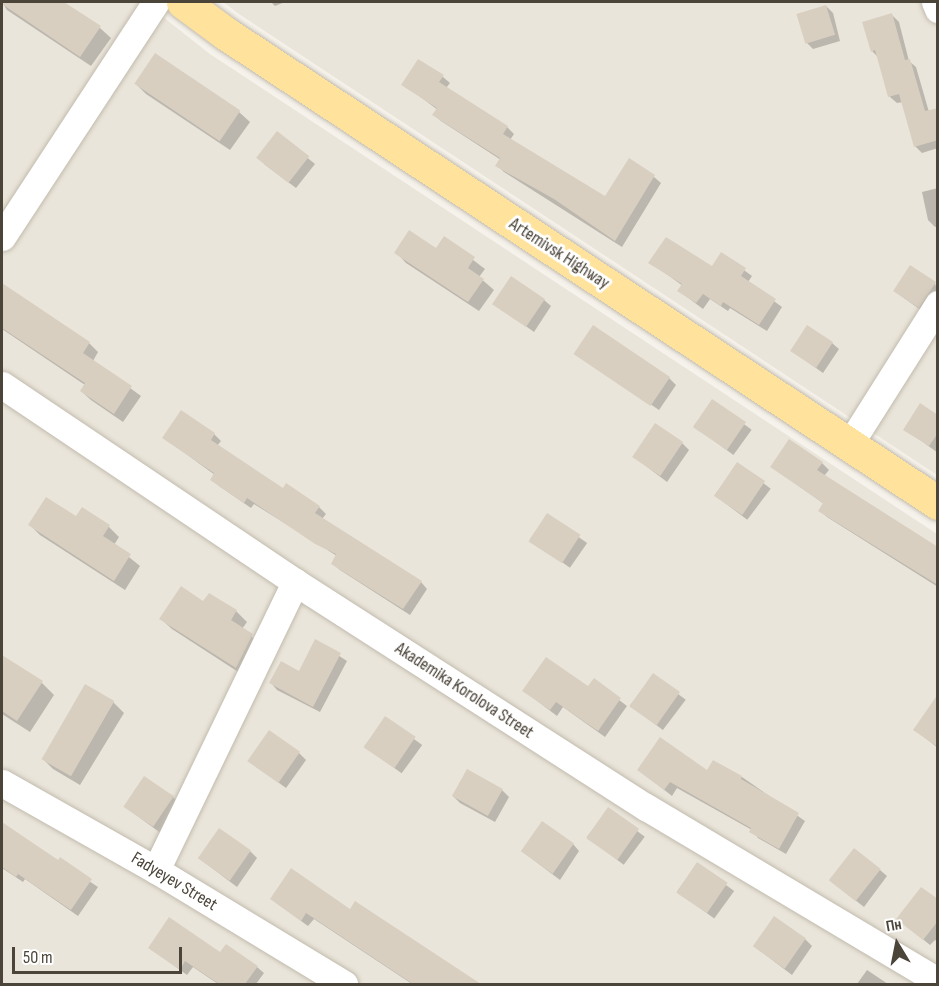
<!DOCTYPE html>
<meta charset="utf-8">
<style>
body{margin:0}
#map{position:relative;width:939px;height:986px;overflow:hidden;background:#f6f3ec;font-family:"Sofia Sans Condensed",sans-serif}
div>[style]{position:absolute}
.residential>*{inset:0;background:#eae5da}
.shadow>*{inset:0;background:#0003;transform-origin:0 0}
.building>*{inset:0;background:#d8cfc1;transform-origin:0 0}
.roads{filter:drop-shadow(0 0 2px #c2bbae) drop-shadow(0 0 2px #c2bbae)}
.minor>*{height:27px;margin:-13.5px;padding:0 13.5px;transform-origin:13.5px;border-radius:13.5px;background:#fff}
.major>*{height:33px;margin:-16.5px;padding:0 16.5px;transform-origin:16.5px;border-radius:16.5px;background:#ffe39c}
span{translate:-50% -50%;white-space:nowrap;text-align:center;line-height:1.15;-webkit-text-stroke:6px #fff;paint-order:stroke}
.street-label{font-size:18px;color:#4b4439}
.frame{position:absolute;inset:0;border:3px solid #4b4439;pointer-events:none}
.north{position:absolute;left:867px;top:914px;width:60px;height:60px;-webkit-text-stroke:4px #fff;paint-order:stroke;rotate:350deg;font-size:16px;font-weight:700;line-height:24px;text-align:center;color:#4b4439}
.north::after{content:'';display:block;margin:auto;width:21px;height:27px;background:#4b4439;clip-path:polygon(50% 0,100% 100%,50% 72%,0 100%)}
.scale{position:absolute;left:12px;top:947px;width:170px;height:27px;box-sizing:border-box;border:3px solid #4b4439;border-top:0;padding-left:8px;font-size:18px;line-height:21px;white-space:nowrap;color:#4b4439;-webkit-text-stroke:4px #fff;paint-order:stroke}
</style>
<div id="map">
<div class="residential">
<div style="clip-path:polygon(2px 2px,144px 2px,210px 54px,937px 534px,937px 984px,2px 984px)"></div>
<div style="clip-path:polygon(223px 2px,937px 2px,937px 475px,239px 14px)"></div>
</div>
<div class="shadow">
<div style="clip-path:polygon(2px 2px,61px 2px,100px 28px,111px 38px,91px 66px,7px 10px)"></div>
<div style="clip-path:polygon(271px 2px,285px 2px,275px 6px)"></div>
<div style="clip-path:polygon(826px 6px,833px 13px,840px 41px,813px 49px,806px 42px)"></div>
<div style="clip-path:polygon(892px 15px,899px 22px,909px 61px,916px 67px,929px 112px,938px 113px,938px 148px,922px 153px,915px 146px,903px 102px,897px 103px,890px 97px,878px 57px,872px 51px)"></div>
<div style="clip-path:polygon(418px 61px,443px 77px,450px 83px,446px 88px,507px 127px,514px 134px,510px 140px,605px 198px,629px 161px,654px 177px,661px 183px,622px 247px,504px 172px,497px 165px,501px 160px,441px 121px,434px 115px,438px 110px,403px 84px)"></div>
<div style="clip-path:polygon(136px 84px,239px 112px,250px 122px,230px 150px,146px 94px)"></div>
<div style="clip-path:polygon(277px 133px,315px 164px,296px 188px,264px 164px)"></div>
<div style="clip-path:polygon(938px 188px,938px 226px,935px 227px,928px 220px,922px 192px)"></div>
<div style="clip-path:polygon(444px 238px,485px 269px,479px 277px,494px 290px,479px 311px,406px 263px,396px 252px,437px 250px)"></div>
<div style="clip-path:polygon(722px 254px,752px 276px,748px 282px,782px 307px,767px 331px,730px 308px,728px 311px,710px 299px,703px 309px,679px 291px,683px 286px,650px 262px,712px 269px)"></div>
<div style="clip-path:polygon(935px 283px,938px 295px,925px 313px,894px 291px)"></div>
<div style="clip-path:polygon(5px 287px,89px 343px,98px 352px,93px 361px,141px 396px,123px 422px,91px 400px,81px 391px,85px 385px,2px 329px,2px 292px)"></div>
<div style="clip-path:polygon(544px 300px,551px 306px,534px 332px,494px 303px)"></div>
<div style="clip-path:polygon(832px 343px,839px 349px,823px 373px,792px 351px)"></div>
<div style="clip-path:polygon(576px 354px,669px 378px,676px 385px,659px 410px)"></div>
<div style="left:712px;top:401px;width:49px;height:31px;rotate:36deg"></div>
<div style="clip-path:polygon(938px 417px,938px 453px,905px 429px)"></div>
<div style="clip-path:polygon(214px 434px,221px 441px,217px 446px,283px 490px,286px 485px,319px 507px,326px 514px,322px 519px,421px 582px,427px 589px,410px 615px,340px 570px,333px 564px,337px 556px,254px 504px,251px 508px,219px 486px,212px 480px,215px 475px,164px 438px)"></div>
<div style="clip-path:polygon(682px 443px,689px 450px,667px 482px,634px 457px)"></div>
<div style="clip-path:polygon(822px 463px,829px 470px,824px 476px,938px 548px,938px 587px,827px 517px,820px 511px,824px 504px,772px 467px)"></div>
<div style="left:738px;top:464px;width:41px;height:39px;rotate:37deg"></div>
<div style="clip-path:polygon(82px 510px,109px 527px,119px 537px,114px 545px,140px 566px,125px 590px,40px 535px,30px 525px,77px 518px)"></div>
<div style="left:547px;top:515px;width:49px;height:30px;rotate:35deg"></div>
<div style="clip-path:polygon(210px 595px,236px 611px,247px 622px,242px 629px,262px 645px,246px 677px,172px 629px,161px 619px,204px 603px)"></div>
<div style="clip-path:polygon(316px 641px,347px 661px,320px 712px,277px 690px,271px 683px,299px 673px)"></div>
<div style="clip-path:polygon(2px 657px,42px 683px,54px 695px,30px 732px,2px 714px)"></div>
<div style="left:653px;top:675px;width:41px;height:38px;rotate:37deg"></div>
<div style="clip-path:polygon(594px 681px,627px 706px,605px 737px,563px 707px,557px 716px,524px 691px,588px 688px)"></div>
<div style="clip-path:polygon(86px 686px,113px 702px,124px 713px,80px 785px,53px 769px,43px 759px)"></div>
<div style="clip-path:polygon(938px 708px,938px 748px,915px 730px)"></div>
<div style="left:385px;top:718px;width:46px;height:35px;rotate:36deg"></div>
<div style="clip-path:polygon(299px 753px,306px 760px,286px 788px,249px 761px)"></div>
<div style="clip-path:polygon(639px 770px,708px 772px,742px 777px,805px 821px,786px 854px,758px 838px,752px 830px,677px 788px,672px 796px)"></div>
<div style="clip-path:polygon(502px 790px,509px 797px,495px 822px,460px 803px,453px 796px)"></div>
<div style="clip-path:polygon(173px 797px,180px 804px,162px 834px,125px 807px)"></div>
<div style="left:608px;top:809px;width:46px;height:35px;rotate:37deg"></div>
<div style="clip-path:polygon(6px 826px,98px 887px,78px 916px,25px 879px,23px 882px,2px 868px,2px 833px)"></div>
<div style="clip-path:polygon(573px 844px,579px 851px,560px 880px,523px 852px)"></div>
<div style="clip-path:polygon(250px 851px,257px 858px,237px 887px,200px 859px)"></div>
<div style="left:697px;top:864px;width:46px;height:34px;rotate:36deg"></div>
<div style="clip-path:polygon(880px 870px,887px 876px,864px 907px,831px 881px)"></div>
<div style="clip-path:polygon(271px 899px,350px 911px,356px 903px,478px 984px,412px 984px,314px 919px,308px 926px)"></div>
<div style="clip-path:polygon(938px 901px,938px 942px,935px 940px,930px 945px,898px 919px)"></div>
<div style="clip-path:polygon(805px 939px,812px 946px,792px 975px,755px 947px)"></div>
<div style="clip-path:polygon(150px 948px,221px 954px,257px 967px,264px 973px,256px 984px,218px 984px,193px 967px,187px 975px)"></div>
<div style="clip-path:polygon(867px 970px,888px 984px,857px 984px)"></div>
</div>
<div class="building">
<div style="clip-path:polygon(2px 2px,64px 2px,101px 26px,80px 57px,2px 4px)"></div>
<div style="left:826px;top:5px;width:31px;height:31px;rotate:73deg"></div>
<div style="clip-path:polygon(892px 13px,905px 60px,910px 59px,925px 111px,938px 108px,938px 140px,914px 147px,899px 94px,888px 97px,875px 50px,871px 52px,862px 22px)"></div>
<div style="left:155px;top:53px;width:103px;height:37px;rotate:34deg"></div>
<div style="clip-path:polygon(418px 59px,444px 75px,439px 82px,508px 126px,503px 134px,605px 196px,629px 158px,655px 175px,615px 241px,554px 199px,495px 166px,500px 158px,432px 115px,437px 108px,401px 85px)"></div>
<div style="left:277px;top:131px;width:41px;height:34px;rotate:38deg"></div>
<div style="clip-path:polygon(409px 230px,436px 248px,444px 236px,475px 257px,468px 268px,484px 279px,468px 302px,394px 253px)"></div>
<div style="clip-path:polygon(666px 237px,712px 266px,721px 252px,746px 268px,741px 276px,776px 299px,759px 325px,723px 302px,721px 306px,703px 294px,696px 303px,677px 291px,682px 284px,648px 263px)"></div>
<div style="left:910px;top:265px;width:31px;height:31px;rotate:33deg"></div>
<div style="left:511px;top:276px;width:41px;height:34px;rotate:34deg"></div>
<div style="clip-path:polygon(2px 283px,90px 342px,83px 353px,132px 386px,114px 414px,80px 391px,85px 383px,2px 328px)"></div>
<div style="left:593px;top:325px;width:93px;height:35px;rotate:34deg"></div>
<div style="left:807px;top:325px;width:31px;height:31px;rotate:33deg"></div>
<div style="left:712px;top:399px;width:41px;height:34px;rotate:34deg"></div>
<div style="clip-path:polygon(920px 403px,938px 415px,938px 433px,929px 446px,903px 430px)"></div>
<div style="clip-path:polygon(181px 410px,215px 433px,211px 440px,283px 488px,286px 483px,320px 506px,315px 513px,422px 581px,403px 609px,331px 564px,336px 554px,315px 544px,247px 498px,244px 503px,210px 480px,214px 473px,162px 438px)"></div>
<div style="left:655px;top:423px;width:34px;height:41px;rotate:34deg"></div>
<div style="clip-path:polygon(789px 439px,823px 462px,817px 470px,938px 547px,938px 585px,818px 511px,823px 503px,770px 467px)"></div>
<div style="left:737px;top:462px;width:34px;height:41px;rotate:34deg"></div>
<div style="clip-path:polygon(46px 497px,76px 516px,82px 507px,110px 525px,103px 536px,131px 554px,114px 581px,28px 525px)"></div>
<div style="left:547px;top:513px;width:40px;height:34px;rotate:33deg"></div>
<div style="clip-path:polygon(181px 586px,203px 601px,209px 593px,237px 610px,231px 620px,253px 634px,236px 668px,159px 619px)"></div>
<div style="clip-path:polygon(315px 639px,341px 653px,313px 707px,269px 683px,281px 661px,299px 671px)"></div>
<div style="clip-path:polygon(2px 655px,43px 681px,17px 721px,2px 711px)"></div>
<div style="clip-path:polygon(546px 657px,588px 686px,594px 678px,621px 698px,598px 731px,556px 702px,550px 710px,522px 691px)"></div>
<div style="left:653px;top:673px;width:33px;height:41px;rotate:35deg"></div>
<div style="left:85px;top:684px;width:34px;height:87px;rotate:30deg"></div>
<div style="clip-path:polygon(938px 694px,938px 747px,913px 730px)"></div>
<div style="left:385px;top:716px;width:37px;height:38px;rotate:34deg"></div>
<div style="left:269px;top:730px;width:38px;height:38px;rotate:35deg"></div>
<div style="clip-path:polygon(660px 737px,707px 770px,713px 760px,742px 776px,741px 779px,799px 813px,779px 849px,749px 832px,751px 828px,670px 782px,664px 790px,637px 770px)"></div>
<div style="left:467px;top:769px;width:41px;height:31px;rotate:29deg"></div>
<div style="left:144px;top:776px;width:36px;height:37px;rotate:34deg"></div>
<div style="left:608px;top:807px;width:38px;height:38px;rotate:35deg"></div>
<div style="left:542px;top:821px;width:39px;height:37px;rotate:35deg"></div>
<div style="clip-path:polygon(2px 822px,58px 860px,60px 857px,92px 879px,71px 910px,18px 874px,16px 877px,2px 867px)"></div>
<div style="left:219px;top:828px;width:39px;height:37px;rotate:35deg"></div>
<div style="left:854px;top:848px;width:34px;height:41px;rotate:38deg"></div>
<div style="left:697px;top:862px;width:37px;height:37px;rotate:34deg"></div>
<div style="clip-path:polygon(291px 868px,350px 909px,355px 901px,481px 984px,413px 984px,306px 913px,301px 921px,270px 899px)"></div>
<div style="clip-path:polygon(921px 887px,938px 899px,938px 921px,923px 940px,896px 919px)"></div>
<div style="left:774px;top:916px;width:39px;height:37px;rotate:35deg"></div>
<div style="clip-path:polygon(169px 917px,220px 952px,226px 944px,258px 966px,245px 984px,219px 984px,185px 961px,180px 970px,148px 948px)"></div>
</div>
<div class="roads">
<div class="minor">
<div style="left:935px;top:2px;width:8px;rotate:67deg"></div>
<div style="left:2px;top:237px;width:281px;rotate:-56.8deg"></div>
<div style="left:2px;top:385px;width:353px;rotate:33.9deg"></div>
<div style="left:295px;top:582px;width:417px;rotate:32.7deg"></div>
<div style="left:646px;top:807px;width:340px;rotate:30.8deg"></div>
<div style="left:849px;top:445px;width:167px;rotate:-57.7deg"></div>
<div style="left:2px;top:783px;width:177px;rotate:29.5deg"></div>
<div style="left:156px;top:870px;width:220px;rotate:31.2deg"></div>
<div style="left:156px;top:870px;width:320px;rotate:-64.2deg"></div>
</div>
<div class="major">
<div style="left:183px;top:2px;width:52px;rotate:36.4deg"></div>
<div style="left:225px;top:33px;width:854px;rotate:33.39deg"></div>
</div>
</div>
<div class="street-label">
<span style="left:559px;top:254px;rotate:33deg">Artemivsk Highway</span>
<span style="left:464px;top:691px;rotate:33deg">Akademika Korolova Street</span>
<span style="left:174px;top:882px;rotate:31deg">Fadyeyev Street</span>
</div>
<div class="frame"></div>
<div class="north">Пн</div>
<div class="scale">50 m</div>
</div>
